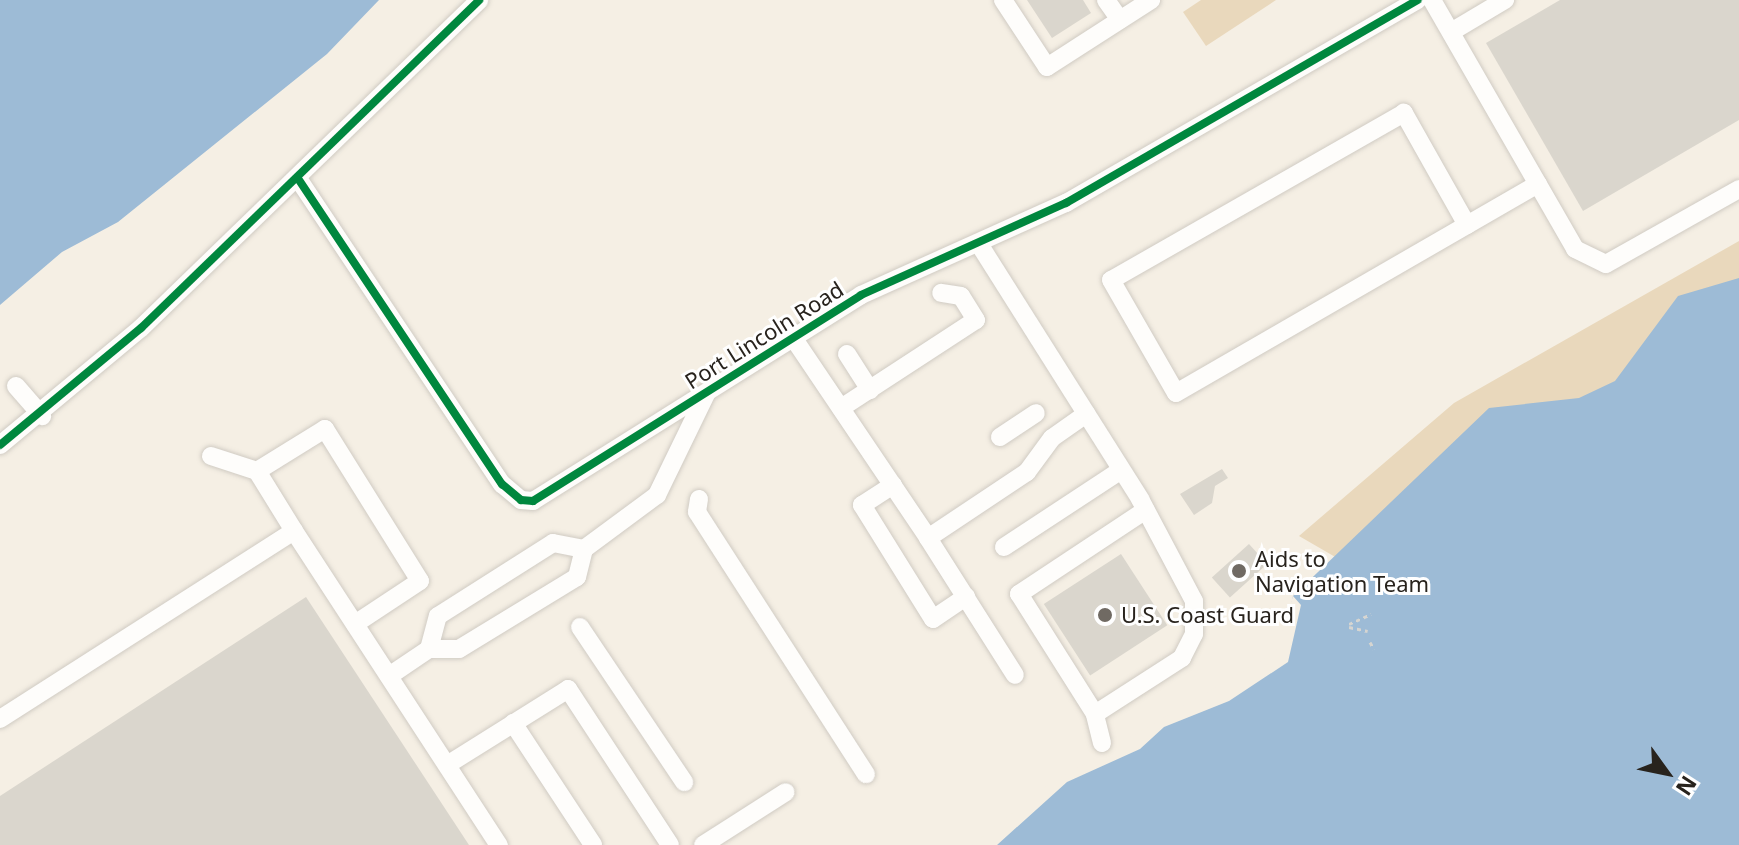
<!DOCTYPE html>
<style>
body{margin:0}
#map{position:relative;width:1739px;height:845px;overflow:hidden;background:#f5efe4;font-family:"Noto Sans",sans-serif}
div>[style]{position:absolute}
.green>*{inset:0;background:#e9d8bc}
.water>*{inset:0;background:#9dbbd6}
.pier>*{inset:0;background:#f5efe4}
.building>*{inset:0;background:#dad6cd;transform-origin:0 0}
.path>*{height:3px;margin-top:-1.5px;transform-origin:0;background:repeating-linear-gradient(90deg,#d6d5d1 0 4px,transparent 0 8px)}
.roads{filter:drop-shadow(0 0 2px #d0cbc3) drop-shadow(0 0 2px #d0cbc3)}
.minor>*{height:18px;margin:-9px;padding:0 9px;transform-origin:9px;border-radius:9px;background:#fefdfb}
.cycleway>*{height:8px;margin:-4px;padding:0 4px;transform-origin:4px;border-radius:4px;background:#00873e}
.dots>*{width:22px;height:22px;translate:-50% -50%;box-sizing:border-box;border:4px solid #fff;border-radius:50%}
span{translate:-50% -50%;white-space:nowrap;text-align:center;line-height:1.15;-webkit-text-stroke:6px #fff;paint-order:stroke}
.street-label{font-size:22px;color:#28231d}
.poi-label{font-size:22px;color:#28231d}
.left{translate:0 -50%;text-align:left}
.north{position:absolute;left:1627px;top:733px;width:80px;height:80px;-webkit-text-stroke:6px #fff;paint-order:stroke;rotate:123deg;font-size:22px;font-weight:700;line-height:32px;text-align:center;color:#28231d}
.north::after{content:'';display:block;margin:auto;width:28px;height:36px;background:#28231d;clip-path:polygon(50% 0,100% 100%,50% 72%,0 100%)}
</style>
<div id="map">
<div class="green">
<div style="clip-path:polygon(1201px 0,1276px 0,1206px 46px,1183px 12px)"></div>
<div style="clip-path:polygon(1739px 241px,1739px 315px,1293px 596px,1337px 558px,1299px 536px,1454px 403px)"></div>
</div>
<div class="water">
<div style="clip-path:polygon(0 0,379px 0,327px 54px,118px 222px,62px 252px,0 305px)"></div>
<div style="clip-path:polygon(1739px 278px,1739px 845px,976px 845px,1024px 806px,1280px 655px,1293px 596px,1489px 408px,1579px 398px,1615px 381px,1678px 296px)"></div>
</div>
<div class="pier">
<div style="clip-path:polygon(1293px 596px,1301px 605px,1288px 662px,1229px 701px,1164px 727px,1140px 749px,1067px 782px,997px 845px,972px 845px,1045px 787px,1276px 652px)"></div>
</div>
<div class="building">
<div style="clip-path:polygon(1027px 0,1083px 0,1091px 13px,1052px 38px)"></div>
<div style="clip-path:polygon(1560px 0,1739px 0,1739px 120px,1583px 211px,1486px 43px)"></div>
<div style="clip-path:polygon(1222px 469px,1228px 478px,1215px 486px,1212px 503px,1194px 515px,1180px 494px)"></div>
<div style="left:1249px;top:544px;width:27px;height:50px;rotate:48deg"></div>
<div style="left:1121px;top:554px;width:85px;height:92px;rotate:57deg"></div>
<div style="clip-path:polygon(306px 597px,469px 845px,0 845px,0 796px)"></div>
</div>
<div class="path">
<div style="left:1349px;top:624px;width:24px;rotate:-24deg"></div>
<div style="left:1349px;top:627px;width:19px;rotate:12deg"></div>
<div style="left:1370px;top:642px;width:8px;rotate:60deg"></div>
</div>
<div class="roads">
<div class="minor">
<div style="left:1003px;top:0;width:80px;rotate:56.7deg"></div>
<div style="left:1047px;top:67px;width:124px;rotate:-32.8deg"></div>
<div style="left:1106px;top:0;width:24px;rotate:55deg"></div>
<div style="left:1432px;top:0;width:287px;rotate:60.1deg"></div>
<div style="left:1575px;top:249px;width:34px;rotate:26deg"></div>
<div style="left:1606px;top:264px;width:153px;rotate:-29.4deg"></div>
<div style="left:1451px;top:32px;width:63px;rotate:-30.7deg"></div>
<div style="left:299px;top:180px;width:366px;rotate:56.3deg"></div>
<div style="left:502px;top:484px;width:25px;rotate:40deg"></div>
<div style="left:521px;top:500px;width:12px;rotate:5deg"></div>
<div style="left:533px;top:501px;width:387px;rotate:-32.1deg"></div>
<div style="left:861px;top:295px;width:225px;rotate:-24.2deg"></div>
<div style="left:1066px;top:203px;width:406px;rotate:-30deg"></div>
<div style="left:1467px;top:225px;width:129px;rotate:-119.4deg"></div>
<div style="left:1404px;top:113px;width:337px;rotate:150.3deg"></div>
<div style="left:1111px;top:280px;width:130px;rotate:60.1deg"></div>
<div style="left:1176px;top:393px;width:418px;rotate:-30deg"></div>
<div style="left:979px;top:244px;width:302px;rotate:57.7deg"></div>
<div style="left:1140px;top:499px;width:115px;rotate:62.1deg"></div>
<div style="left:1194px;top:601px;width:33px;rotate:90deg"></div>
<div style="left:1194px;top:634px;width:27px;rotate:117deg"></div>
<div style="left:1182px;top:658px;width:103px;rotate:147.2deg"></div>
<div style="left:792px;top:336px;width:244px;rotate:56deg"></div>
<div style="left:928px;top:538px;width:119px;rotate:-33.7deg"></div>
<div style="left:1027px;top:472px;width:42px;rotate:-53.7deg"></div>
<div style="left:1052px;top:438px;width:42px;rotate:-35.2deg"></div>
<div style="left:847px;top:354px;width:43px;rotate:57.4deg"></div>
<div style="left:16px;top:386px;width:40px;rotate:49deg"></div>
<div style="left:841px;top:408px;width:161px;rotate:-33.1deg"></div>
<div style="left:976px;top:320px;width:28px;rotate:-122deg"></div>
<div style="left:961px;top:296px;width:20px;rotate:-171deg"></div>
<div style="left:1000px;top:437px;width:43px;rotate:-33.7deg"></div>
<div style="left:0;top:445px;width:183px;rotate:-39.7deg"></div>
<div style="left:141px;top:328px;width:471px;rotate:-44.1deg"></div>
<div style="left:211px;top:456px;width:48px;rotate:18.1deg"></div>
<div style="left:257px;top:471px;width:70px;rotate:58.3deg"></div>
<div style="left:257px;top:471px;width:80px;rotate:-31.7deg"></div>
<div style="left:325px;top:429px;width:179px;rotate:58deg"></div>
<div style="left:420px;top:581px;width:78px;rotate:146.5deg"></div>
<div style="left:893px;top:485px;width:37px;rotate:147deg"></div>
<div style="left:862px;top:505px;width:134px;rotate:58.1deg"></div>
<div style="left:933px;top:619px;width:40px;rotate:-34deg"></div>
<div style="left:699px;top:499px;width:13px;rotate:99deg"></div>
<div style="left:697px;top:512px;width:312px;rotate:57.2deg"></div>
<div style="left:928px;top:538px;width:162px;rotate:57.6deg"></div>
<div style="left:1004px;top:547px;width:140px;rotate:-33.3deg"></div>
<div style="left:580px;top:627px;width:187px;rotate:56.1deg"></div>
<div style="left:429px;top:649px;width:34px;rotate:-75deg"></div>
<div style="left:438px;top:616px;width:136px;rotate:-32.4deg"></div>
<div style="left:553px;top:543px;width:32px;rotate:11deg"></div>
<div style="left:389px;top:676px;width:48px;rotate:-34deg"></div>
<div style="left:429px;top:649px;width:30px"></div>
<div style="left:459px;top:649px;width:138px;rotate:-31.4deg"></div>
<div style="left:577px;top:577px;width:29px;rotate:-76deg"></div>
<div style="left:584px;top:549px;width:91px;rotate:-36.5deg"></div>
<div style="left:657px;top:495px;width:114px;rotate:-64.1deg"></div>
<div style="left:0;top:719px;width:349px;rotate:-32.6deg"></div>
<div style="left:294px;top:531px;width:375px;rotate:56.9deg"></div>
<div style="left:513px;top:723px;width:146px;rotate:56.7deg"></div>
<div style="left:1102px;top:743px;width:30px;rotate:-104deg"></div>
<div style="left:1095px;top:714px;width:142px;rotate:-122.3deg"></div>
<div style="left:1019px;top:594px;width:152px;rotate:-33.5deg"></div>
<div style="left:447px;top:765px;width:143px;rotate:-32.1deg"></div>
<div style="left:568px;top:689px;width:186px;rotate:56.8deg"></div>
<div style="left:703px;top:845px;width:98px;rotate:-32.6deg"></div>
</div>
</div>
<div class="cycleway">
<div style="left:299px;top:180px;width:366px;rotate:56.3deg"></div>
<div style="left:502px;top:484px;width:25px;rotate:40deg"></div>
<div style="left:521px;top:500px;width:12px;rotate:5deg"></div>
<div style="left:533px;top:501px;width:387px;rotate:-32.1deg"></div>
<div style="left:861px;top:295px;width:225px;rotate:-24.2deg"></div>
<div style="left:1066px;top:203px;width:406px;rotate:-30deg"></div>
<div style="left:0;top:445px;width:183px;rotate:-39.7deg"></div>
<div style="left:141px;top:328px;width:471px;rotate:-44.1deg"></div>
</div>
<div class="dots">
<div style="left:1239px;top:571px;background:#706a63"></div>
<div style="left:1105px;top:615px;background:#706a63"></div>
</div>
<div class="street-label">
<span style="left:764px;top:335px;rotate:-32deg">Port Lincoln Road</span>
</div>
<div class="poi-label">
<span class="left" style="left:1255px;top:571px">Aids to<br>Navigation Team</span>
<span class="left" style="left:1121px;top:615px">U.S. Coast Guard</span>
</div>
<div class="north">N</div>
</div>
